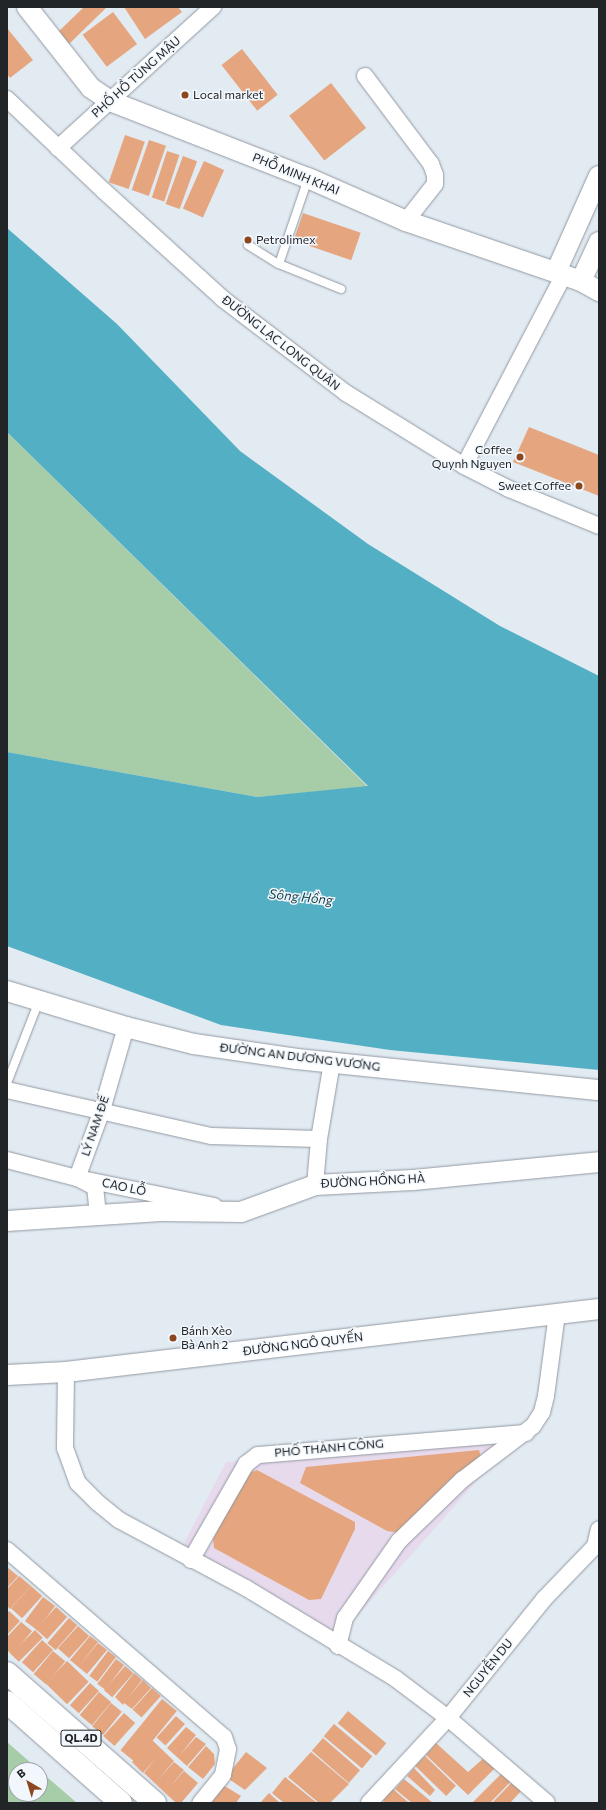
<!DOCTYPE html>
<meta charset="utf-8">
<style>
body{margin:0}
#map{position:relative;width:606px;height:1810px;overflow:hidden;background:#e2eaf2;font-family:Commissioner,sans-serif}
div>[style]{position:absolute}
.commercial>*{inset:0;background:#e7daed}
.green>*{inset:0;background:#a7cca8}
.water>*{inset:0;background:#53afc3}
.building>*{inset:0;background:#e5a67f;transform-origin:0 0}
.roads{filter:drop-shadow(0 0 1px #9299a1) drop-shadow(0 0 1px #9299a1)}
.service>*{height:8px;margin:-4px;padding:0 4px;transform-origin:4px;border-radius:4px;background:#fff}
.minor>*{height:16px;margin:-8px;padding:0 8px;transform-origin:8px;border-radius:8px;background:#fff}
.tertiary>*{height:20px;margin:-10px;padding:0 10px;transform-origin:10px;border-radius:10px;background:#fff}
.primary>*{height:22px;margin:-11px;padding:0 11px;transform-origin:11px;border-radius:11px;background:#fff}
.dots>*{width:11px;height:11px;translate:-50% -50%;box-sizing:border-box;border:2px solid #f1f7fd;border-radius:50%}
span{translate:-50% -50%;white-space:nowrap;text-align:center;line-height:1.15;-webkit-text-stroke:3px #f1f7fd;paint-order:stroke}
.shield-label span{padding:1px 3px;background:#f1f7fd;border:1px solid;border-radius:3px;-webkit-text-stroke-width:0}
.shield-label{font-size:11px;color:#222527;font-weight:700}
.street-label{font-size:12px;color:#222527}
.poi-label{font-size:12px;color:#222527}
.left{translate:0 -50%;text-align:left}
.right{translate:-100% -50%;text-align:right}
.water-label{font-size:13px;color:#123d46;font-style:italic}
.frame{position:absolute;inset:0;border:8px solid #222527;pointer-events:none}
.north{position:absolute;left:8px;top:1762px;width:40px;height:40px;box-sizing:border-box;background:#f1f7fd;border:1px solid #9ea3a7;border-radius:50%;rotate:322deg;font-size:11px;font-weight:700;line-height:16px;text-align:center;color:#222527}
.north::after{content:'';display:block;margin:auto;width:14px;height:18px;background:#8c471e;clip-path:polygon(50% 0,100% 100%,50% 72%,0 100%)}
</style>
<div id="map">
<div class="commercial">
<div style="clip-path:polygon(514px 1439px,332px 1644px,178px 1555px,226px 1462px)"></div>
</div>
<div class="green">
<div style="clip-path:polygon(7px 432px,368px 787px,257px 797px,7px 752px)"></div>
<div style="clip-path:polygon(7px 1742px,39px 1770px,16px 1770px,16px 1794px,40px 1794px,40px 1771px,77px 1803px,7px 1803px)"></div>
</div>
<div class="water">
<div style="clip-path:polygon(7px 228px,117px 324px,240px 451px,368px 544px,500px 626px,599px 676px,599px 1070px,390px 1050px,221px 1025px,7px 946px,7px 752px,257px 797px,368px 786px,7px 432px)"></div>
</div>
<div class="building">
<div style="clip-path:polygon(84px 7px,107px 7px,67px 46px,56px 34px)"></div>
<div style="clip-path:polygon(124px 7px,178px 7px,182px 12px,145px 39px)"></div>
<div style="left:113px;top:12px;width:40px;height:38px;rotate:53deg"></div>
<div style="clip-path:polygon(7px 28px,33px 60px,10px 78px,7px 74px)"></div>
<div style="left:242px;top:49px;width:58px;height:26px;rotate:52deg"></div>
<div style="left:331px;top:83px;width:57px;height:53px;rotate:52deg"></div>
<div style="left:125px;top:135px;width:21px;height:50px;rotate:19deg"></div>
<div style="left:149px;top:140px;width:18px;height:53px;rotate:19deg"></div>
<div style="left:167px;top:151px;width:13px;height:49px;rotate:18deg"></div>
<div style="left:183px;top:156px;width:15px;height:51px;rotate:20deg"></div>
<div style="left:204px;top:161px;width:22px;height:52px;rotate:24deg"></div>
<div style="left:303px;top:213px;width:61px;height:29px;rotate:19deg"></div>
<div style="clip-path:polygon(529px 427px,599px 455px,599px 496px,513px 462px)"></div>
<div style="clip-path:polygon(479px 1450px,481px 1457px,401px 1533px,387px 1531px,300px 1483px,306px 1467px)"></div>
<div style="clip-path:polygon(257px 1470px,355px 1522px,355px 1529px,321px 1599px,309px 1600px,214px 1548px,213px 1539px,246px 1474px)"></div>
<div style="clip-path:polygon(7px 1567px,18px 1576px,7px 1588px)"></div>
<div style="clip-path:polygon(19px 1576px,31px 1586px,10px 1609px,7px 1606px,7px 1589px)"></div>
<div style="left:31px;top:1586px;width:15px;height:30px;rotate:42deg"></div>
<div style="left:43px;top:1597px;width:15px;height:30px;rotate:37deg"></div>
<div style="left:56px;top:1607px;width:15px;height:30px;rotate:42deg"></div>
<div style="clip-path:polygon(9px 1611px,20px 1621px,7px 1635px,7px 1613px)"></div>
<div style="left:69px;top:1618px;width:11px;height:33px;rotate:41deg"></div>
<div style="clip-path:polygon(21px 1622px,32px 1631px,12px 1655px,7px 1650px,7px 1637px)"></div>
<div style="left:78px;top:1626px;width:15px;height:30px;rotate:42deg"></div>
<div style="left:35px;top:1630px;width:11px;height:34px;rotate:45deg"></div>
<div style="clip-path:polygon(90px 1636px,98px 1642px,79px 1666px,98px 1643px,107px 1650px,87px 1674px,70px 1660px)"></div>
<div style="left:42px;top:1640px;width:15px;height:30px;rotate:42deg"></div>
<div style="left:53px;top:1651px;width:16px;height:30px;rotate:40deg"></div>
<div style="left:108px;top:1651px;width:10px;height:31px;rotate:37deg"></div>
<div style="left:116px;top:1659px;width:10px;height:31px;rotate:37deg"></div>
<div style="left:67px;top:1661px;width:30px;height:31px;rotate:44deg"></div>
<div style="left:125px;top:1666px;width:11px;height:32px;rotate:41deg"></div>
<div style="clip-path:polygon(134px 1673px,142px 1680px,128px 1698px,143px 1680px,151px 1688px,132px 1709px,124px 1703px,123px 1705px,115px 1697px)"></div>
<div style="left:90px;top:1683px;width:12px;height:30px;rotate:42deg"></div>
<div style="left:152px;top:1688px;width:12px;height:29px;rotate:42deg"></div>
<div style="left:99px;top:1692px;width:16px;height:30px;rotate:40deg"></div>
<div style="left:162px;top:1699px;width:19px;height:66px;rotate:39deg"></div>
<div style="left:111px;top:1703px;width:14px;height:30px;rotate:39deg"></div>
<div style="left:348px;top:1711px;width:50px;height:16px;rotate:40deg"></div>
<div style="left:124px;top:1713px;width:15px;height:31px;rotate:42deg"></div>
<div style="left:176px;top:1716px;width:12px;height:29px;rotate:42deg"></div>
<div style="left:334px;top:1724px;width:50px;height:16px;rotate:40deg"></div>
<div style="clip-path:polygon(186px 1727px,196px 1735px,180px 1755px,196px 1737px,206px 1744px,187px 1766px,167px 1748px)"></div>
<div style="left:323px;top:1738px;width:49px;height:17px;rotate:41deg"></div>
<div style="clip-path:polygon(152px 1740px,174px 1761px,156px 1782px,174px 1762px,184px 1770px,170px 1787px,184px 1771px,198px 1783px,181px 1803px,176px 1803px,144px 1773px,155px 1759px,143px 1773px,132px 1762px)"></div>
<div style="clip-path:polygon(436px 1743px,468px 1772px,485px 1757px,495px 1768px,468px 1795px,426px 1755px)"></div>
<div style="clip-path:polygon(206px 1746px,214px 1754px,215px 1764px,203px 1779px,188px 1767px)"></div>
<div style="clip-path:polygon(246px 1752px,267px 1768px,245px 1790px,226px 1777px)"></div>
<div style="clip-path:polygon(311px 1752px,349px 1784px,330px 1803px,319px 1803px,288px 1777px)"></div>
<div style="left:425px;top:1756px;width:43px;height:14px;rotate:44deg"></div>
<div style="clip-path:polygon(414px 1768px,435px 1790px,430px 1796px,407px 1776px)"></div>
<div style="clip-path:polygon(503px 1772px,513px 1779px,490px 1803px,472px 1803px)"></div>
<div style="clip-path:polygon(285px 1777px,317px 1803px,284px 1803px,272px 1793px)"></div>
<div style="clip-path:polygon(404px 1779px,433px 1803px,412px 1803px,395px 1789px)"></div>
<div style="clip-path:polygon(513px 1781px,523px 1789px,510px 1803px,492px 1803px)"></div>
<div style="clip-path:polygon(223px 1785px,241px 1796px,236px 1803px,206px 1803px)"></div>
<div style="clip-path:polygon(393px 1789px,409px 1803px,386px 1803px,383px 1800px)"></div>
<div style="clip-path:polygon(269px 1793px,280px 1803px,260px 1803px)"></div>
</div>
<div class="roads">
<div class="service">
<div style="left:248px;top:245px;width:36px;rotate:32deg"></div>
<div style="left:279px;top:264px;width:67px;rotate:22deg"></div>
<div style="left:279px;top:264px;width:90px;rotate:-71.2deg"></div>
<div style="left:7px;top:1083px;width:88px;rotate:-68.7deg"></div>
</div>
<div class="minor">
<div style="left:365px;top:76px;width:110px;rotate:53.1deg"></div>
<div style="left:431px;top:164px;width:12px;rotate:70deg"></div>
<div style="left:435px;top:175px;width:9px;rotate:90deg"></div>
<div style="left:435px;top:184px;width:47px;rotate:128.1deg"></div>
<div style="left:7px;top:99px;width:134px;rotate:43.5deg"></div>
<div style="left:104px;top:191px;width:161px;rotate:42.2deg"></div>
<div style="left:223px;top:299px;width:155px;rotate:37.4deg"></div>
<div style="left:346px;top:393px;width:139px;rotate:31.7deg"></div>
<div style="left:464px;top:466px;width:51px;rotate:27.1deg"></div>
<div style="left:509px;top:489px;width:97px;rotate:22.3deg"></div>
<div style="left:58px;top:148px;width:210px;rotate:-42.3deg"></div>
<div style="left:464px;top:466px;width:216px;rotate:-62.4deg"></div>
<div style="left:7px;top:1090px;width:209px;rotate:12.7deg"></div>
<div style="left:211px;top:1136px;width:108px;rotate:1.6deg"></div>
<div style="left:7px;top:1160px;width:72px;rotate:14.4deg"></div>
<div style="left:77px;top:1178px;width:140px;rotate:11.6deg"></div>
<div style="left:315px;top:1185px;width:46px;rotate:-85deg"></div>
<div style="left:319px;top:1139px;width:78px;rotate:-80.4deg"></div>
<div style="left:98px;top:1215px;width:28px;rotate:-96deg"></div>
<div style="left:95px;top:1187px;width:20px;rotate:-153deg"></div>
<div style="left:77px;top:1178px;width:72px;rotate:-69.8deg"></div>
<div style="left:102px;top:1110px;width:86px;rotate:-73.9deg"></div>
<div style="left:66px;top:1372px;width:76px;rotate:90.8deg"></div>
<div style="left:65px;top:1448px;width:37px;rotate:70deg"></div>
<div style="left:78px;top:1483px;width:28px;rotate:45deg"></div>
<div style="left:98px;top:1503px;width:27px;rotate:39deg"></div>
<div style="left:119px;top:1520px;width:144px;rotate:28.2deg"></div>
<div style="left:246px;top:1588px;width:175px;rotate:31.2deg"></div>
<div style="left:396px;top:1679px;width:65px;rotate:36.9deg"></div>
<div style="left:448px;top:1718px;width:130px;rotate:40.6deg"></div>
<div style="left:7px;top:1550px;width:286px;rotate:40.8deg"></div>
<div style="left:224px;top:1737px;width:13px;rotate:72deg"></div>
<div style="left:228px;top:1749px;width:26px;rotate:101deg"></div>
<div style="left:223px;top:1775px;width:36px;rotate:129deg"></div>
<div style="left:191px;top:1560px;width:111px;rotate:-60.2deg"></div>
<div style="left:246px;top:1464px;width:15px;rotate:-37deg"></div>
<div style="left:258px;top:1455px;width:269px;rotate:-4.7deg"></div>
<div style="left:338px;top:1646px;width:29px;rotate:-76deg"></div>
<div style="left:345px;top:1618px;width:94px;rotate:-55deg"></div>
<div style="left:399px;top:1541px;width:88px;rotate:-44.1deg"></div>
<div style="left:462px;top:1480px;width:89px;rotate:-37.3deg"></div>
<div style="left:533px;top:1426px;width:17px;rotate:-57deg"></div>
<div style="left:542px;top:1412px;width:16px;rotate:-76deg"></div>
<div style="left:546px;top:1396px;width:83px;rotate:-82.4deg"></div>
<div style="left:369px;top:1803px;width:116px;rotate:-47.1deg"></div>
<div style="left:448px;top:1718px;width:153px;rotate:-51.1deg"></div>
<div style="left:544px;top:1599px;width:74px;rotate:-46.1deg"></div>
<div style="left:595px;top:1546px;width:17px;rotate:-77deg"></div>
</div>
<div class="tertiary">
<div style="left:27px;top:7px;width:103px;rotate:51.7deg"></div>
<div style="left:91px;top:88px;width:23px;rotate:34deg"></div>
<div style="left:110px;top:101px;width:212px;rotate:21.3deg"></div>
<div style="left:308px;top:178px;width:107px;rotate:23.7deg"></div>
<div style="left:406px;top:221px;width:185px;rotate:18.9deg"></div>
<div style="left:581px;top:281px;width:21px;rotate:29deg"></div>
<div style="left:556px;top:272px;width:105px;rotate:-65.9deg"></div>
<div style="left:581px;top:281px;width:43px;rotate:-65.2deg"></div>
<div style="left:7px;top:991px;width:124px;rotate:16.8deg"></div>
<div style="left:126px;top:1027px;width:70px;rotate:14deg"></div>
<div style="left:194px;top:1044px;width:104px;rotate:8.3deg"></div>
<div style="left:297px;top:1059px;width:304px;rotate:5.9deg"></div>
<div style="left:7px;top:1221px;width:154px;rotate:-3.7deg"></div>
<div style="left:161px;top:1211px;width:80px;rotate:0.7deg"></div>
<div style="left:241px;top:1212px;width:79px;rotate:-20deg"></div>
<div style="left:315px;top:1185px;width:98px;rotate:-2.9deg"></div>
<div style="left:413px;top:1180px;width:187px;rotate:-5.5deg"></div>
<div style="left:7px;top:1375px;width:59px;rotate:-2.9deg"></div>
<div style="left:66px;top:1372px;width:537px;rotate:-6.74deg"></div>
</div>
<div class="primary">
<div style="left:7px;top:1673px;width:197px;rotate:41.3deg"></div>
<div style="left:7px;top:1702px;width:152px;rotate:41.5deg"></div>
</div>
</div>
<div class="dots">
<div style="left:185px;top:95px;background:#8c471e"></div>
<div style="left:248px;top:240px;background:#8c471e"></div>
<div style="left:520px;top:457px;background:#8c471e"></div>
<div style="left:579px;top:486px;background:#8c471e"></div>
<div style="left:173px;top:1338px;background:#8c471e"></div>
</div>
<div class="shield-label">
<span style="left:81px;top:1738px">QL.4D</span>
</div>
<div class="street-label">
<span style="left:136px;top:77px;rotate:-42deg">PHỐ HỒ TÙNG MẬU</span>
<span style="left:296px;top:174px;rotate:22deg">PHỖ MINH KHAI</span>
<span style="left:281px;top:343px;rotate:38deg">ĐƯỜNG LẠC LONG QUÂN</span>
<span style="left:300px;top:1057px;rotate:7deg">ĐƯỜNG AN DƯƠNG VƯƠNG</span>
<span style="left:95px;top:1126px;rotate:-71deg">LÝ NAM ĐẾ</span>
<span style="left:373px;top:1181px;rotate:-3deg">ĐƯỜNG HỒNG HÀ</span>
<span style="left:124px;top:1187px;rotate:12deg">CAO LỖ</span>
<span style="left:303px;top:1344px;rotate:-7deg">ĐƯỜNG NGÔ QUYẾN</span>
<span style="left:329px;top:1448px;rotate:-5deg">PHỐ THÀNH CÔNG</span>
<span style="left:488px;top:1668px;rotate:-51deg">NGUYỄN DU</span>
</div>
<div class="poi-label">
<span class="left" style="left:193px;top:95px">Local market</span>
<span class="left" style="left:256px;top:240px">Petrolimex</span>
<span class="right" style="left:512px;top:457px">Coffee<br>Quynh Nguyen</span>
<span class="right" style="left:571px;top:486px">Sweet Coffee</span>
<span class="left" style="left:181px;top:1338px">Bánh Xèo<br>Bà Anh 2</span>
</div>
<div class="water-label">
<span style="left:301px;top:897px;rotate:6deg">Sông Hồng</span>
</div>
<div class="frame"></div>
<div class="north">B</div>
</div>
